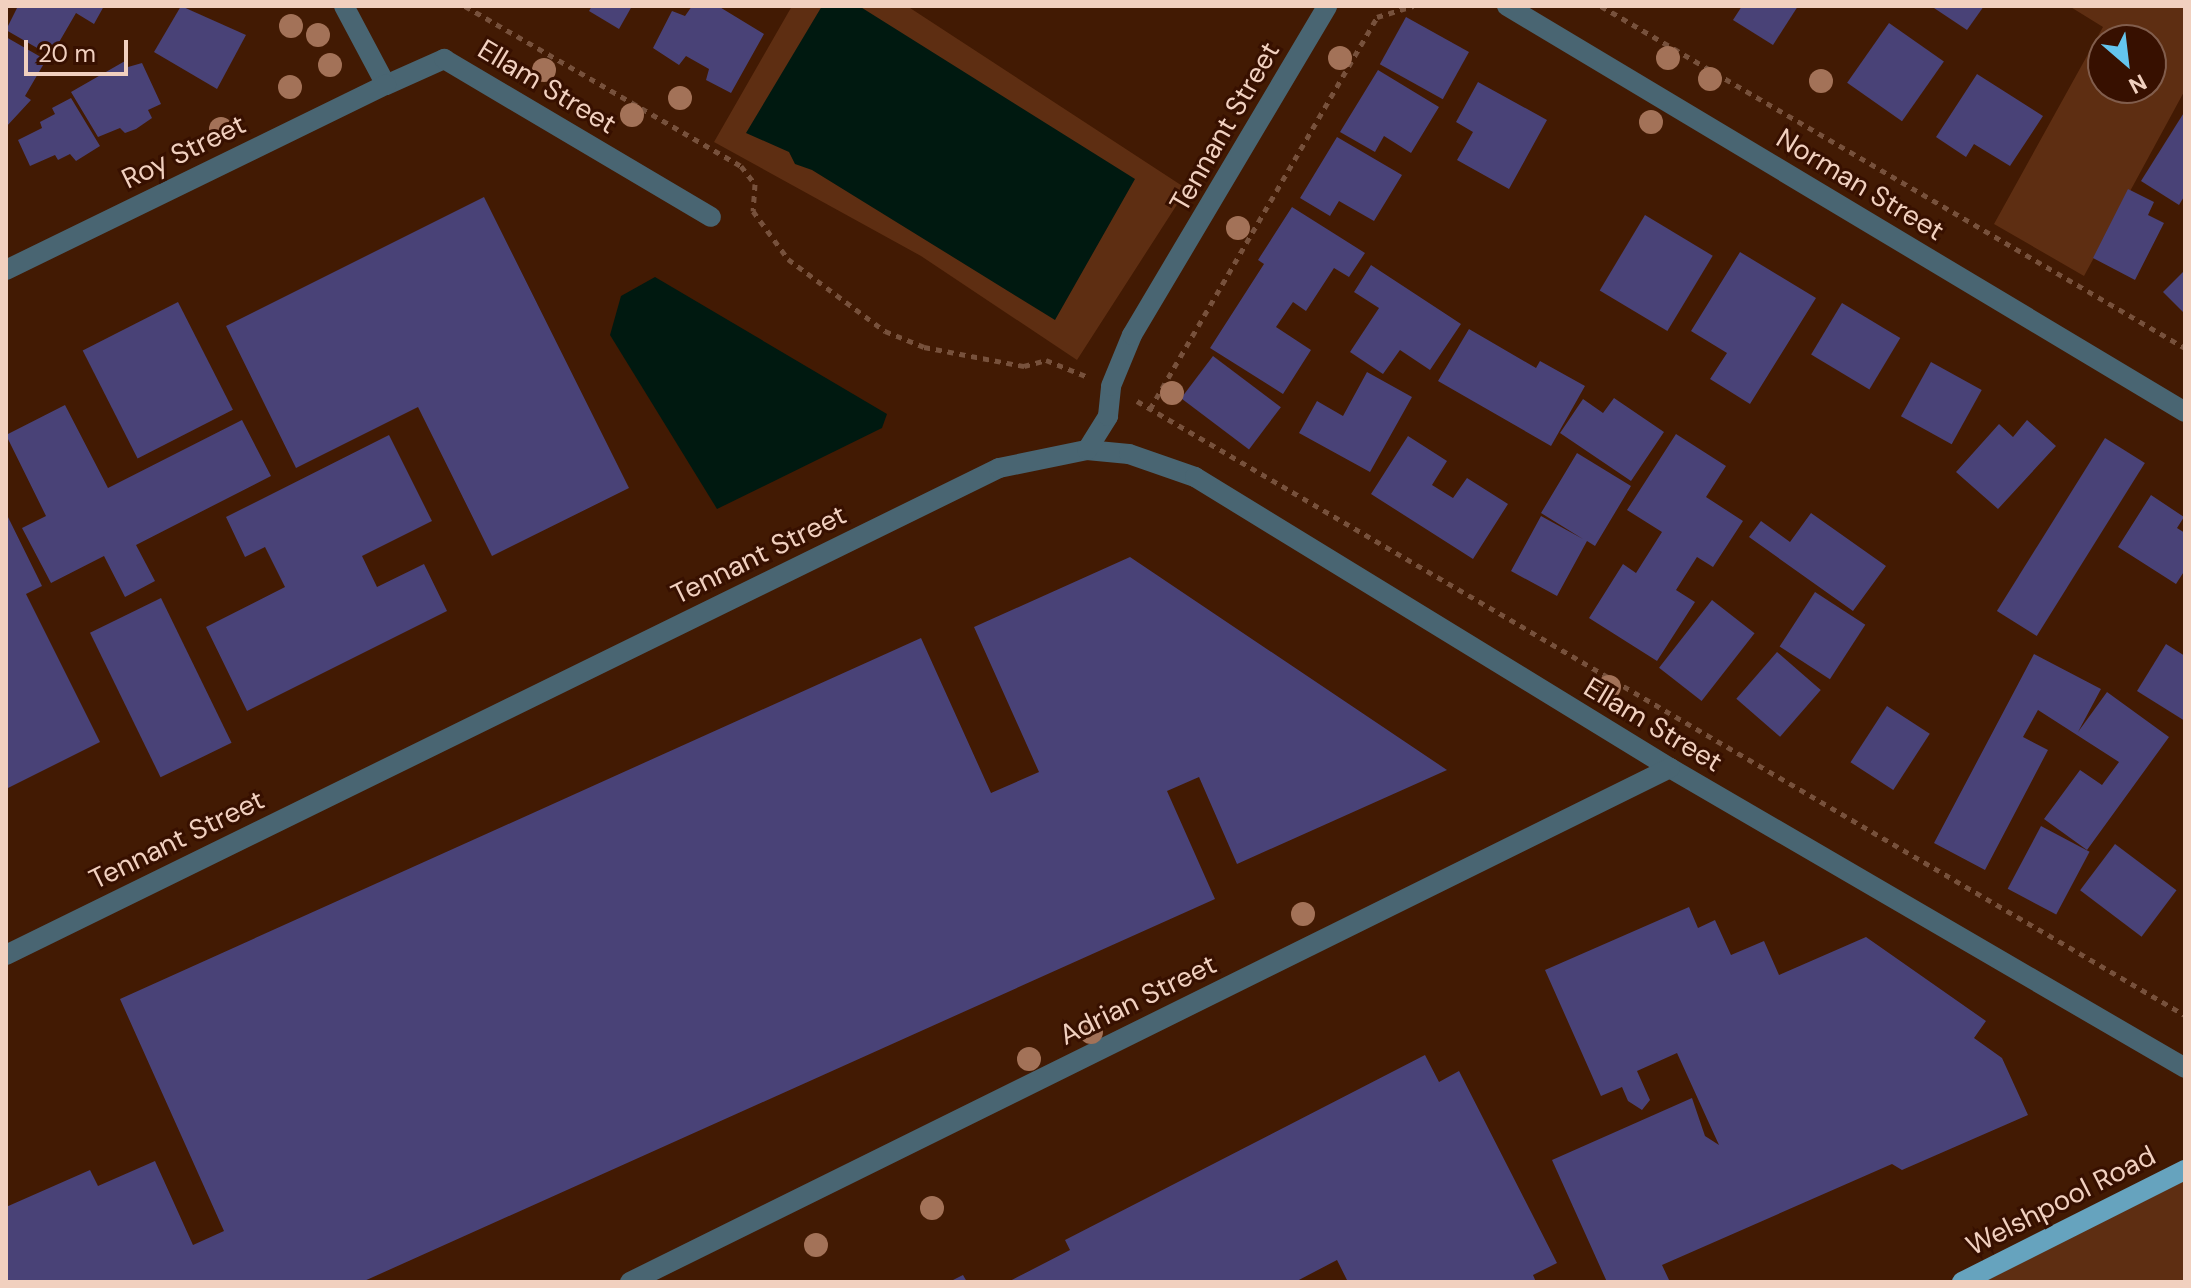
<!DOCTYPE html>
<style>
body{margin:0}
#map{position:relative;width:2191px;height:1288px;overflow:hidden;background:#421a03;font-family:"DM Sans",sans-serif}
div>[style]{position:absolute}
.green>*{inset:0;background:#5e2e12}
.water>*{inset:0;background:#001910}
.building>*{inset:0;background:#494277;transform-origin:0 0}
.path>*{height:5px;margin-top:-2.5px;transform-origin:0;background:repeating-linear-gradient(90deg,#77513c 0 6px,transparent 0 12px)}
.minor>*{height:20px;margin:-10px;padding:0 10px;transform-origin:10px;border-radius:10px;background:#496572}
.primary>*{height:20px;margin:-10px;padding:0 10px;transform-origin:10px;border-radius:10px;background:#66a3be}
.trees>*{width:24px;height:24px;margin:-12px;border-radius:50%;background:#a37258}
span{translate:-50% -50%;white-space:nowrap;text-align:center;line-height:1.15;-webkit-text-stroke:6px #371000;paint-order:stroke}
.street-label{font-size:28px;color:#f1d0bf}
.frame{position:absolute;inset:0;border:8px solid #f1d0bf;pointer-events:none}
.north{position:absolute;left:2087px;top:24px;width:80px;height:80px;box-sizing:border-box;background:#371000;border:2px solid #815d4c;border-radius:50%;rotate:152deg;font-size:22px;font-weight:700;line-height:32px;text-align:center;color:#f1d0bf}
.north::after{content:'';display:block;margin:auto;width:28px;height:36px;background:#64c5ee;clip-path:polygon(50% 0,100% 100%,50% 72%,0 100%)}
.scale{position:absolute;left:24px;top:40px;width:104px;height:36px;box-sizing:border-box;border:4px solid #f1d0bf;border-top:0;padding-left:10px;font-size:24px;line-height:28px;white-space:nowrap;color:#f1d0bf;-webkit-text-stroke:6px #371000;paint-order:stroke}
</style>
<div id="map">
<div class="green">
<div style="clip-path:polygon(792px 6px,907px 6px,1187px 189px,1077px 360px,921px 256px,714px 142px)"></div>
<div style="clip-path:polygon(evenodd,2069px 6px,2185px 6px,2185px 90px,2084px 276px,1994px 224px,2103px 27px,2069px 6px,2103px 40px,2151px 40px,2151px 88px,2103px 88px,2103px 40px)"></div>
<div style="clip-path:polygon(2185px 1170px,2185px 1282px,1962px 1282px)"></div>
</div>
<div class="water">
<div style="clip-path:polygon(822px 6px,859px 6px,1135px 179px,1055px 320px,812px 170px,795px 164px,789px 152px,746px 133px)"></div>
<div style="clip-path:polygon(655px 277px,887px 414px,882px 428px,717px 509px,610px 335px,621px 296px)"></div>
</div>
<div class="building">
<div style="clip-path:polygon(18px 6px,104px 6px,94px 24px,76px 13px,51px 56px,6px 30px)"></div>
<div style="clip-path:polygon(181px 6px,246px 35px,217px 89px,154px 52px)"></div>
<div style="clip-path:polygon(592px 6px,632px 6px,619px 29px,589px 11px)"></div>
<div style="clip-path:polygon(692px 6px,718px 6px,764px 34px,731px 93px,706px 80px,709px 69px,686px 56px,679px 65px,653px 48px,672px 11px,685px 16px)"></div>
<div style="clip-path:polygon(1742px 6px,1798px 6px,1773px 45px,1733px 20px)"></div>
<div style="clip-path:polygon(1931px 6px,1984px 6px,1967px 30px)"></div>
<div style="left:1406px;top:17px;width:72px;height:54px;rotate:29deg"></div>
<div style="left:1889px;top:23px;width:67px;height:73px;rotate:35deg"></div>
<div style="clip-path:polygon(6px 37px,46px 60px,25px 96px,31px 100px,6px 127px)"></div>
<div style="clip-path:polygon(125px 61px,128px 67px,142px 63px,161px 104px,148px 110px,152px 118px,136px 129px,125px 133px,120px 128px,98px 137px,71px 92px)"></div>
<div style="clip-path:polygon(1378px 70px,1439px 107px,1411px 153px,1384px 136px,1375px 152px,1340px 132px)"></div>
<div style="clip-path:polygon(1977px 74px,2043px 116px,2010px 166px,1974px 144px,1966px 157px,1936px 137px)"></div>
<div style="clip-path:polygon(1478px 82px,1547px 120px,1509px 189px,1457px 160px,1473px 132px,1456px 122px)"></div>
<div style="clip-path:polygon(71px 98px,100px 146px,76px 161px,70px 154px,58px 160px,55px 155px,30px 166px,18px 140px,42px 128px,40px 122px,55px 114px,52px 108px)"></div>
<div style="clip-path:polygon(2185px 111px,2185px 195px,2179px 205px,2141px 181px)"></div>
<div style="clip-path:polygon(1337px 137px,1402px 175px,1374px 221px,1339px 201px,1330px 216px,1300px 198px)"></div>
<div style="clip-path:polygon(2128px 189px,2154px 202px,2148px 215px,2164px 223px,2135px 280px,2093px 258px)"></div>
<div style="clip-path:polygon(484px 197px,629px 488px,492px 556px,418px 407px,296px 468px,226px 326px)"></div>
<div style="clip-path:polygon(1292px 207px,1365px 253px,1349px 277px,1334px 268px,1306px 311px,1293px 302px,1276px 327px,1311px 350px,1283px 394px,1210px 348px,1264px 264px,1258px 260px)"></div>
<div style="left:1645px;top:215px;width:79px;height:88px;rotate:31deg"></div>
<div style="clip-path:polygon(1740px 252px,1816px 298px,1750px 404px,1710px 379px,1727px 353px,1691px 331px)"></div>
<div style="clip-path:polygon(1371px 265px,1461px 324px,1430px 370px,1400px 350px,1383px 374px,1350px 352px,1379px 308px,1354px 292px)"></div>
<div style="clip-path:polygon(2185px 270px,2185px 314px,2163px 292px)"></div>
<div style="left:178px;top:302px;width:121px;height:107px;rotate:63deg"></div>
<div style="left:1842px;top:303px;width:68px;height:60px;rotate:31deg"></div>
<div style="clip-path:polygon(1469px 329px,1536px 368px,1540px 361px,1585px 386px,1551px 446px,1438px 381px)"></div>
<div style="left:1213px;top:356px;width:85px;height:53px;rotate:37deg"></div>
<div style="left:1931px;top:362px;width:58px;height:62px;rotate:29deg"></div>
<div style="clip-path:polygon(1367px 372px,1412px 397px,1370px 472px,1299px 433px,1317px 401px,1343px 416px)"></div>
<div style="clip-path:polygon(1614px 398px,1664px 432px,1631px 481px,1560px 433px,1583px 399px,1603px 413px)"></div>
<div style="clip-path:polygon(65px 405px,108px 488px,242px 420px,271px 476px,136px 545px,155px 581px,125px 597px,104px 556px,51px 583px,22px 528px,46px 516px,6px 435px)"></div>
<div style="clip-path:polygon(2027px 420px,2056px 446px,1998px 509px,1956px 472px,1999px 424px,2013px 437px)"></div>
<div style="clip-path:polygon(1676px 434px,1726px 466px,1706px 497px,1743px 521px,1713px 567px,1697px 557px,1676px 590px,1695px 602px,1657px 661px,1589px 618px,1623px 564px,1636px 573px,1662px 532px,1627px 510px)"></div>
<div style="clip-path:polygon(389px 435px,432px 521px,362px 556px,377px 587px,424px 564px,447px 611px,247px 711px,206px 627px,285px 587px,265px 547px,245px 557px,226px 517px)"></div>
<div style="clip-path:polygon(1408px 436px,1447px 461px,1432px 485px,1453px 498px,1467px 478px,1508px 504px,1473px 559px,1371px 494px)"></div>
<div style="left:2105px;top:438px;width:47px;height:204px;rotate:32deg"></div>
<div style="clip-path:polygon(1577px 453px,1631px 486px,1595px 546px,1587px 541px,1557px 596px,1511px 571px,1541px 516px,1583px 539px,1541px 513px)"></div>
<div style="clip-path:polygon(2151px 495px,2184px 517px,2177px 528px,2185px 533px,2185px 570px,2176px 584px,2118px 547px)"></div>
<div style="clip-path:polygon(6px 513px,42px 586px,26px 594px,100px 742px,6px 789px)"></div>
<div style="clip-path:polygon(1811px 513px,1886px 566px,1853px 611px,1749px 537px,1761px 521px,1790px 542px)"></div>
<div style="clip-path:polygon(1130px 557px,1447px 770px,1237px 864px,1199px 777px,1167px 791px,1215px 899px,362px 1282px,6px 1282px,6px 1207px,90px 1170px,98px 1186px,155px 1161px,193px 1245px,224px 1231px,120px 999px,921px 638px,991px 793px,1039px 772px,974px 627px)"></div>
<div style="left:1815px;top:592px;width:60px;height:65px;rotate:33deg"></div>
<div style="left:161px;top:598px;width:161px;height:79px;rotate:64deg"></div>
<div style="left:1712px;top:600px;width:54px;height:86px;rotate:38deg"></div>
<div style="clip-path:polygon(2166px 644px,2185px 656px,2185px 721px,2137px 691px)"></div>
<div style="left:1777px;top:652px;width:58px;height:62px;rotate:41deg"></div>
<div style="clip-path:polygon(2034px 654px,2101px 689px,2078px 732px,2107px 692px,2169px 737px,2087px 850px,2044px 819px,2080px 770px,2102px 785px,2119px 762px,2038px 710px,2023px 737px,2048px 750px,1985px 870px,1934px 843px)"></div>
<div style="left:1887px;top:706px;width:51px;height:67px;rotate:33deg"></div>
<div style="left:2041px;top:826px;width:55px;height:71px;rotate:28deg"></div>
<div style="left:2115px;top:844px;width:77px;height:58px;rotate:37deg"></div>
<div style="clip-path:polygon(1689px 907px,1698px 928px,1715px 920px,1731px 955px,1764px 941px,1779px 975px,1866px 937px,1986px 1021px,1974px 1038px,2002px 1058px,2028px 1115px,1902px 1170px,1892px 1164px,1662px 1265px,1670px 1282px,1607px 1282px,1552px 1160px,1692px 1098px,1705px 1136px,1719px 1145px,1677px 1053px,1637px 1071px,1650px 1100px,1642px 1110px,1628px 1101px,1622px 1087px,1601px 1096px,1545px 970px)"></div>
<div style="clip-path:polygon(1425px 1055px,1439px 1082px,1459px 1071px,1557px 1263px,1533px 1275px,1536px 1282px,1348px 1282px,1337px 1260px,1295px 1282px,1008px 1282px,1070px 1250px,1065px 1240px)"></div>
<div style="clip-path:polygon(963px 1275px,967px 1282px,949px 1282px)"></div>
</div>
<div class="path">
<div style="left:465px;top:6px;width:319px;rotate:30.1deg"></div>
<div style="left:741px;top:166px;width:23px;rotate:52deg"></div>
<div style="left:755px;top:184px;width:27px;rotate:94deg"></div>
<div style="left:753px;top:211px;width:59px;rotate:53.9deg"></div>
<div style="left:788px;top:259px;width:121px;rotate:36.6deg"></div>
<div style="left:885px;top:331px;width:42px;rotate:22.3deg"></div>
<div style="left:924px;top:347px;width:102px;rotate:10.8deg"></div>
<div style="left:1024px;top:366px;width:23px;rotate:-15deg"></div>
<div style="left:1046px;top:360px;width:45px;rotate:22deg"></div>
<div style="left:1601px;top:6px;width:677px;rotate:30.35deg"></div>
<div style="left:1137px;top:401px;width:1215px;rotate:30.37deg"></div>
<div style="left:1150px;top:409px;width:453px;rotate:-59.9deg"></div>
<div style="left:1377px;top:17px;width:38px;rotate:-17deg"></div>
</div>
<div class="minor">
<div style="left:344px;top:6px;width:89px;rotate:62deg"></div>
<div style="left:386px;top:85px;width:64px;rotate:-24.1deg"></div>
<div style="left:444px;top:59px;width:310px;rotate:30.6deg"></div>
<div style="left:1507px;top:6px;width:790px;rotate:30.91deg"></div>
<div style="left:6px;top:270px;width:423px;rotate:-26deg"></div>
<div style="left:1087px;top:450px;width:42px;rotate:5.4deg"></div>
<div style="left:1129px;top:454px;width:70px;rotate:19.2deg"></div>
<div style="left:1195px;top:477px;width:557px;rotate:31.49deg"></div>
<div style="left:1670px;top:768px;width:596px;rotate:30.22deg"></div>
<div style="left:6px;top:955px;width:1106px;rotate:-26.12deg"></div>
<div style="left:999px;top:468px;width:90px;rotate:-11.6deg"></div>
<div style="left:1087px;top:450px;width:40px;rotate:-58deg"></div>
<div style="left:1108px;top:416px;width:30px;rotate:-84deg"></div>
<div style="left:1111px;top:386px;width:55px;rotate:-67.6deg"></div>
<div style="left:1132px;top:335px;width:382px;rotate:-59.3deg"></div>
<div style="left:630px;top:1282px;width:1160px;rotate:-26.3deg"></div>
</div>
<div class="primary">
<div style="left:1962px;top:1282px;width:250px;rotate:-26.7deg"></div>
</div>
<div class="trees">
<div style="left:291px;top:26px"></div>
<div style="left:318px;top:35px"></div>
<div style="left:1340px;top:58px"></div>
<div style="left:1668px;top:58px"></div>
<div style="left:330px;top:65px"></div>
<div style="left:544px;top:70px"></div>
<div style="left:1710px;top:79px"></div>
<div style="left:1821px;top:81px"></div>
<div style="left:290px;top:87px"></div>
<div style="left:680px;top:98px"></div>
<div style="left:632px;top:115px"></div>
<div style="left:1651px;top:122px"></div>
<div style="left:221px;top:129px"></div>
<div style="left:1238px;top:228px"></div>
<div style="left:1172px;top:393px"></div>
<div style="left:1609px;top:687px"></div>
<div style="left:1303px;top:914px"></div>
<div style="left:1091px;top:1032px"></div>
<div style="left:1029px;top:1059px"></div>
<div style="left:932px;top:1208px"></div>
<div style="left:816px;top:1245px"></div>
</div>
<div class="street-label">
<span style="left:547px;top:87px;rotate:31deg">Ellam Street</span>
<span style="left:1225px;top:127px;rotate:-60deg">Tennant Street</span>
<span style="left:184px;top:152px;rotate:-26deg">Roy Street</span>
<span style="left:1860px;top:185px;rotate:31deg">Norman Street</span>
<span style="left:759px;top:555px;rotate:-26deg">Tennant Street</span>
<span style="left:1653px;top:725px;rotate:31deg">Ellam Street</span>
<span style="left:177px;top:840px;rotate:-26deg">Tennant Street</span>
<span style="left:1138px;top:1000px;rotate:-26deg">Adrian Street</span>
<span style="left:2061px;top:1201px;rotate:-27deg">Welshpool Road</span>
</div>
<div class="frame"></div>
<div class="north">N</div>
<div class="scale">20 m</div>
</div>
